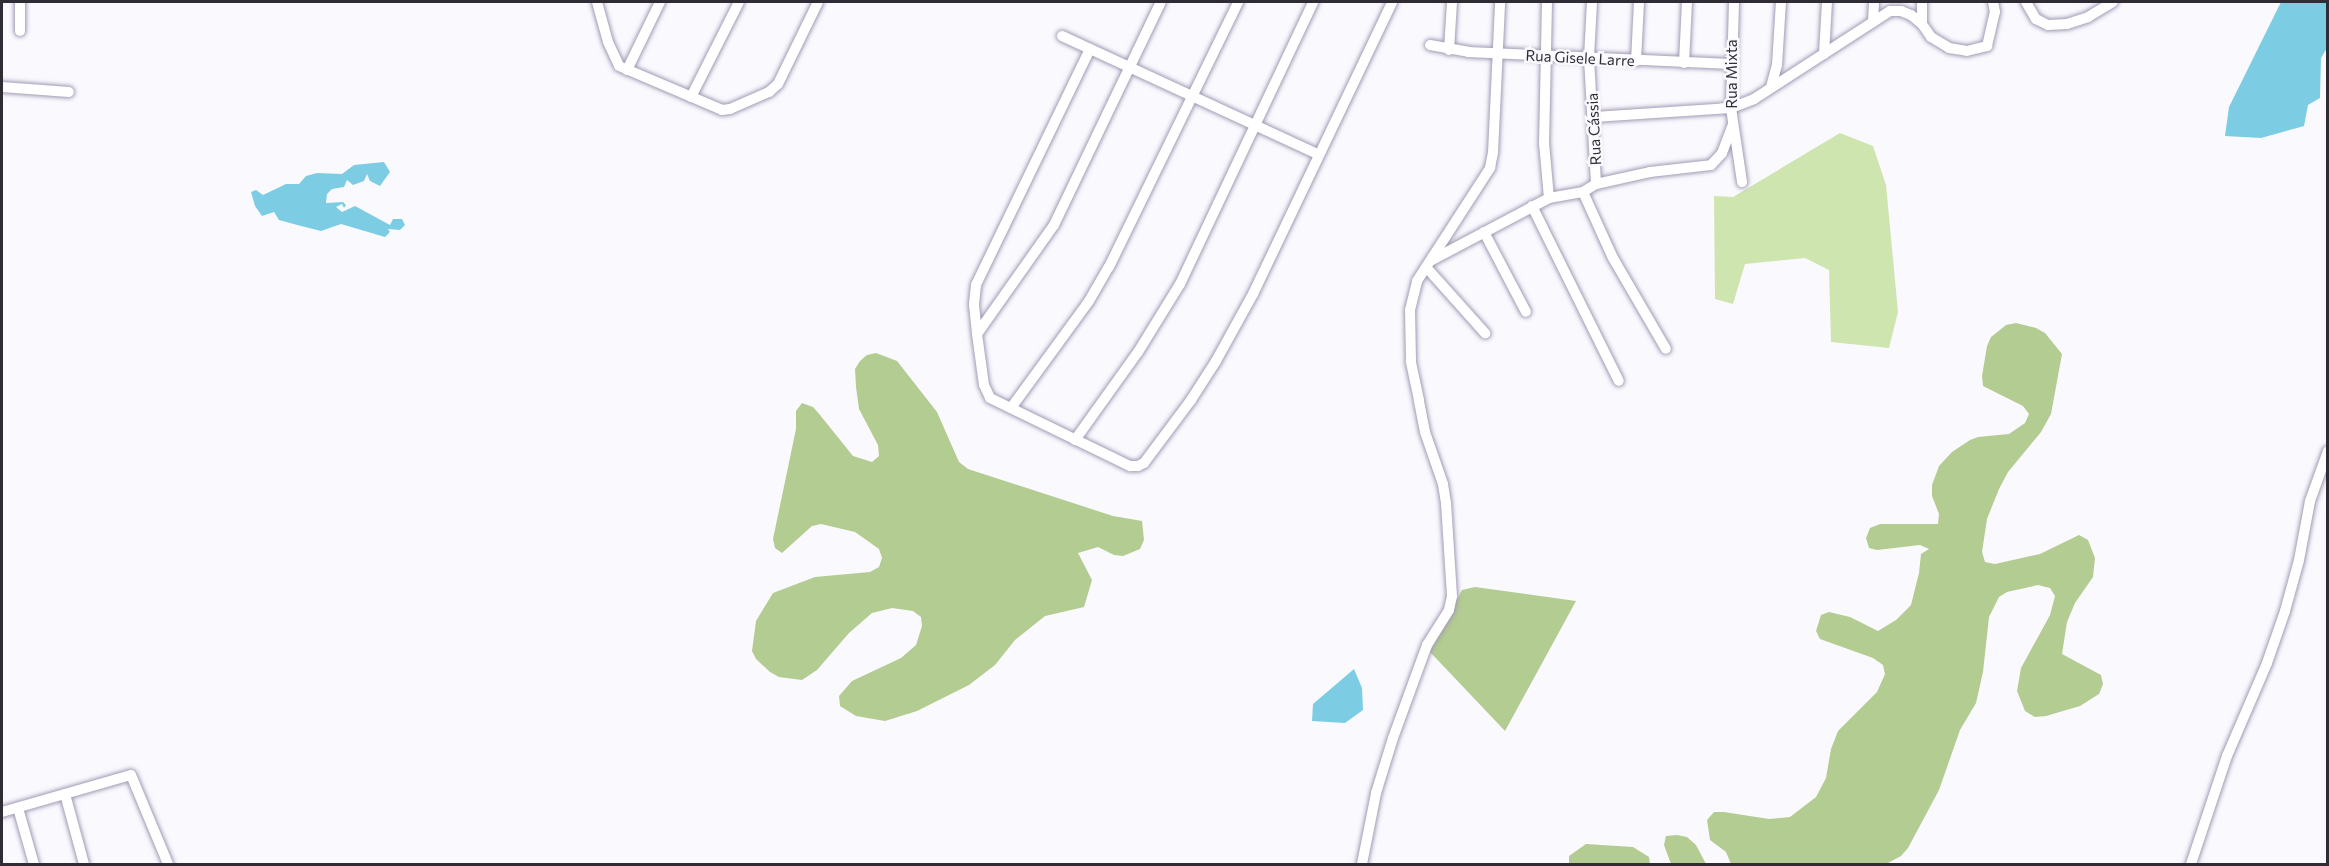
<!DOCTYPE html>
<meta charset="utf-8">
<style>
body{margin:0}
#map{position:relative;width:2329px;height:866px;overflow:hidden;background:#faf9fe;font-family:Commissioner,sans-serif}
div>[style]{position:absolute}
.green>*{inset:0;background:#cee5b0}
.forest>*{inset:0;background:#b3cc91}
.water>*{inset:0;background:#7ccde4}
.roads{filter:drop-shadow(0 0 2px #a29bb5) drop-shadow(0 0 2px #a29bb5)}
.minor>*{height:10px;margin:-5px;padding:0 5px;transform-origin:5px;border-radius:5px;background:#fff}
span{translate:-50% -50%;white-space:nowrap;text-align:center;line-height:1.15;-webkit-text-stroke:5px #faf9fe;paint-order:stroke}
.street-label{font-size:15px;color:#2f2c36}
.frame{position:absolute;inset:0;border:3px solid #2f2c36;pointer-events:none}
</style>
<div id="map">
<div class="green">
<div style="clip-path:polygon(1840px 133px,1873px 146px,1886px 185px,1898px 312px,1889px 348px,1831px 342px,1829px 270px,1805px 258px,1745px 264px,1733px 304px,1715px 299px,1714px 196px,1733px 197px)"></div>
</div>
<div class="forest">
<div style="clip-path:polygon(2016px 323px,2036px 328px,2045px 333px,2062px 354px,2051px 414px,2041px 432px,2008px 472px,1999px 489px,1987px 519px,1982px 552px,1985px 562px,1995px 564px,2040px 554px,2079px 535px,2088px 540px,2095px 558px,2093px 577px,2075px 603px,2067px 622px,2062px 654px,2101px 675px,2103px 684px,2099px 694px,2080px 706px,2046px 716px,2035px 717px,2025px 711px,2017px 691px,2021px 668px,2050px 615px,2055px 596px,2050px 588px,2038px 585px,2007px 592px,1999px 597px,1989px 617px,1983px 672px,1976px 703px,1960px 730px,1939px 790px,1908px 848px,1901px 856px,1886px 864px,1731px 864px,1726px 852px,1710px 840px,1707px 820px,1714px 812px,1724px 812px,1769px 819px,1790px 817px,1816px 797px,1826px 778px,1831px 749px,1838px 731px,1877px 692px,1885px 674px,1883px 665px,1873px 658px,1820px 639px,1816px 631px,1821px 615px,1829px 612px,1850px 617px,1878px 631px,1896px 620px,1911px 605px,1919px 573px,1921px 554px,1929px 549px,1920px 545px,1877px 550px,1869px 548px,1866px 538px,1870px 528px,1880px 524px,1938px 524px,1939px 514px,1932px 496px,1932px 485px,1939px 466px,1952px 452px,1970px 440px,1978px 437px,2009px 434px,2025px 423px,2029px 414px,2023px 406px,1983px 386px,1982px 376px,1987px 346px,1991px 337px,2006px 325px)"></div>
<div style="clip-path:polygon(876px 353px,897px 361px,937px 412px,959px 462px,968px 469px,1113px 516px,1142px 521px,1144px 540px,1140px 549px,1123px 556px,1114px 555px,1098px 547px,1078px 553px,1092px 580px,1084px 607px,1045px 616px,1015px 640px,995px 665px,969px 685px,917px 711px,885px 721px,856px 716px,840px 706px,839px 696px,852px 681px,901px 658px,916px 645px,922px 626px,921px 617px,913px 611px,892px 608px,872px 613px,849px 633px,817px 670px,802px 680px,779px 677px,770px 672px,756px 659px,752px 651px,756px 621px,773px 593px,815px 577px,870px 572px,879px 567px,882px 558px,879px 549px,855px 532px,821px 524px,812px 526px,782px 553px,775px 548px,773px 539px,796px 429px,796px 411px,802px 403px,813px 407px,820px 415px,853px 456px,872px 462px,879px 456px,878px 445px,859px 409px,856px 387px,855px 369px,860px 361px,867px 355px)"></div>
<div style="clip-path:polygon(1475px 587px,1576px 601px,1505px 731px,1430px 652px,1462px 590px)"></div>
<div style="clip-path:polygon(1677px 835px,1687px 837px,1696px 845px,1706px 864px,1671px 864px,1664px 845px,1666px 836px)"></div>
<div style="clip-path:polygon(1586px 844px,1633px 847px,1649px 857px,1650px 864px,1569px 864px,1569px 856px)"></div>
</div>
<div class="water">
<div style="clip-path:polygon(2281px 2px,2327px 2px,2327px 48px,2321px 58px,2320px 98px,2308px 105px,2304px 126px,2261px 138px,2225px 136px,2229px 107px)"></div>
<div style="clip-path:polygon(384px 162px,390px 172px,380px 186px,370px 181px,367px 174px,364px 181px,353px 185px,347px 180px,344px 187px,332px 189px,327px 194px,326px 203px,343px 202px,346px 205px,344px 208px,342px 204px,336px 207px,342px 212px,355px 206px,390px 225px,393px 219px,402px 219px,405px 225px,400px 230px,388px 229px,390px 232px,385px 237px,341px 224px,321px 231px,301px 226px,279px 220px,274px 212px,262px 216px,255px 206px,251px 192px,256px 190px,263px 195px,286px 184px,299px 184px,306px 176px,317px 173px,342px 174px,354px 165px)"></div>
<div style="clip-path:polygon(1354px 669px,1362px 688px,1363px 710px,1345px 723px,1312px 721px,1313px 704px)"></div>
</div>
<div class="roads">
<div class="minor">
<div style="left:597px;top:2px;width:41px;rotate:74.6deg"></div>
<div style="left:608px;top:42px;width:26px;rotate:65deg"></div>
<div style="left:619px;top:66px;width:112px;rotate:23.1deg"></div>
<div style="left:722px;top:110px;width:8px;rotate:-7deg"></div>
<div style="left:730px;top:109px;width:43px;rotate:-23.6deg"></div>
<div style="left:769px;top:92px;width:12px;rotate:-42deg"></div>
<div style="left:778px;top:84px;width:91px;rotate:-64deg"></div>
<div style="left:1547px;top:2px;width:141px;rotate:91.2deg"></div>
<div style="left:1544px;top:143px;width:55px;rotate:84.8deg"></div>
<div style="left:1592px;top:2px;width:56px;rotate:93.1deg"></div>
<div style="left:1589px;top:58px;width:126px;rotate:86.8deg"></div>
<div style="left:1734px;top:2px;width:106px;rotate:91.6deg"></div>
<div style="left:1731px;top:108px;width:75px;rotate:81.5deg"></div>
<div style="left:1922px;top:2px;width:22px;rotate:90deg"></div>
<div style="left:2026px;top:2px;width:20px;rotate:60deg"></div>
<div style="left:2036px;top:19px;width:13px;rotate:27deg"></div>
<div style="left:2048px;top:25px;width:19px;rotate:-3deg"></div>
<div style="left:2067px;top:24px;width:22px;rotate:-18deg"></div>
<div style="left:2088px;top:17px;width:29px;rotate:-31deg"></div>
<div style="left:1873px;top:22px;width:20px;rotate:-87deg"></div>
<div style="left:20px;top:31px;width:29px;rotate:-90deg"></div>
<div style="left:1062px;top:36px;width:283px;rotate:24.8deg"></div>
<div style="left:1430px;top:45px;width:39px;rotate:10deg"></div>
<div style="left:1468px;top:52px;width:263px;rotate:2.6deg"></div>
<div style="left:1090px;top:49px;width:262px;rotate:115.8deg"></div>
<div style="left:976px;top:285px;width:20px;rotate:96deg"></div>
<div style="left:974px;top:305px;width:29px;rotate:84deg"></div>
<div style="left:977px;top:334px;width:51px;rotate:82.2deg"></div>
<div style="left:984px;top:385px;width:14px;rotate:65deg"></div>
<div style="left:990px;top:398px;width:156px;rotate:25.9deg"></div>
<div style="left:1130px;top:466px;width:8px"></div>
<div style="left:1138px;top:466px;width:7px;rotate:-27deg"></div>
<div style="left:1144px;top:463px;width:79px;rotate:-53.3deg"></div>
<div style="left:1191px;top:400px;width:46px;rotate:-57.3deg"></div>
<div style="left:1216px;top:361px;width:77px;rotate:-61.1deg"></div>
<div style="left:1253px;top:294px;width:323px;rotate:-64.5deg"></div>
<div style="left:1449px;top:50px;width:48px;rotate:-86.4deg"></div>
<div style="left:1824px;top:54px;width:52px;rotate:-86.7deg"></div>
<div style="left:1636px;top:61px;width:59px;rotate:-87.1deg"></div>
<div style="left:1684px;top:63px;width:61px;rotate:-87.2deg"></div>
<div style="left:627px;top:70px;width:76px;rotate:-64.1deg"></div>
<div style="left:2px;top:87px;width:67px;rotate:4.3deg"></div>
<div style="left:1771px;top:87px;width:23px;rotate:-75deg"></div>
<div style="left:1777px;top:65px;width:63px;rotate:-86.4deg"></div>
<div style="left:691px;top:97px;width:106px;rotate:-63.2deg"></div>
<div style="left:1594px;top:117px;width:137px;rotate:-3.8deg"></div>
<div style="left:1731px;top:108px;width:25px;rotate:-21deg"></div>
<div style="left:1754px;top:99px;width:162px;rotate:-32.9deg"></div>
<div style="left:1890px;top:11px;width:11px"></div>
<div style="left:1901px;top:11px;width:11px;rotate:22deg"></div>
<div style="left:1911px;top:15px;width:14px;rotate:39deg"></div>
<div style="left:1922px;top:24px;width:16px;rotate:55deg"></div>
<div style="left:1931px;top:37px;width:21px;rotate:31deg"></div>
<div style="left:1949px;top:48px;width:18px;rotate:9deg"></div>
<div style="left:1967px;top:51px;width:21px;rotate:-14deg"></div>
<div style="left:1987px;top:46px;width:35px;rotate:-77deg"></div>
<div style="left:1995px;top:12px;width:10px;rotate:-101deg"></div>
<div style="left:1583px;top:192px;width:72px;rotate:65.6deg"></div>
<div style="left:1613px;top:258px;width:105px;rotate:59.8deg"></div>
<div style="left:1532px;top:206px;width:195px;rotate:63.6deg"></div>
<div style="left:1484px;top:232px;width:90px;rotate:62.3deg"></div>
<div style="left:1432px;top:260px;width:132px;rotate:-27.9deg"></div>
<div style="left:1549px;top:198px;width:35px;rotate:-10deg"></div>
<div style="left:1583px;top:192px;width:15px;rotate:-32deg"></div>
<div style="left:1596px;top:184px;width:55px;rotate:-12.5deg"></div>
<div style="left:1650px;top:172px;width:61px;rotate:-6.5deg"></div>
<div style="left:1711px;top:165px;width:16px;rotate:-47deg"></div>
<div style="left:1722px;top:153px;width:31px;rotate:-69deg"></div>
<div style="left:1426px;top:267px;width:89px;rotate:48.2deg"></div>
<div style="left:977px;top:334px;width:133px;rotate:-54.8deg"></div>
<div style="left:1054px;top:225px;width:247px;rotate:-64.4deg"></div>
<div style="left:1011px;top:408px;width:132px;rotate:-53.9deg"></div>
<div style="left:1089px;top:301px;width:39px;rotate:-60deg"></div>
<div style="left:1109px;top:267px;width:295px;rotate:-64deg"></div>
<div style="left:1075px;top:440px;width:108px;rotate:-54.4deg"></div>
<div style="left:1138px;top:352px;width:80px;rotate:-58.3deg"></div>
<div style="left:1180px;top:284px;width:312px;rotate:-64.7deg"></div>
<div style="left:65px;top:794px;width:73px;rotate:74.8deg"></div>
<div style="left:18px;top:808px;width:58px;rotate:74.1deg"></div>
<div style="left:2px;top:812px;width:134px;rotate:-16deg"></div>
<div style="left:131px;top:775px;width:96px;rotate:67.4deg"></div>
<div style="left:1362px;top:864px;width:72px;rotate:-78.8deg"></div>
<div style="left:1376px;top:793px;width:58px;rotate:-72.8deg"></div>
<div style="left:1393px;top:738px;width:99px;rotate:-69.9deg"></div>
<div style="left:1427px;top:645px;width:41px;rotate:-57.8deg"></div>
<div style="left:1449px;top:610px;width:14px;rotate:-78deg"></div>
<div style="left:1452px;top:596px;width:93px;rotate:-93.7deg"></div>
<div style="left:1446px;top:503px;width:19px;rotate:-99deg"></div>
<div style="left:1443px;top:484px;width:55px;rotate:-109.1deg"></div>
<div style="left:1425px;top:432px;width:33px;rotate:-101deg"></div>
<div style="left:1419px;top:400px;width:40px;rotate:-102deg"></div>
<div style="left:1411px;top:361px;width:51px;rotate:-91.1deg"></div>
<div style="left:1410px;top:310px;width:30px;rotate:-76deg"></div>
<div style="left:1417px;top:281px;width:135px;rotate:-57.1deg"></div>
<div style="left:1490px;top:168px;width:15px;rotate:-79deg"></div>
<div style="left:1493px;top:153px;width:151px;rotate:-87.3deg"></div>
<div style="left:2191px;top:864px;width:114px;rotate:-71.6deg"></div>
<div style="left:2227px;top:756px;width:101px;rotate:-66.7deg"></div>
<div style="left:2267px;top:663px;width:55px;rotate:-70.9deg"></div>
<div style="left:2285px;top:611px;width:53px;rotate:-74.6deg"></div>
<div style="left:2299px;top:560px;width:60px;rotate:-79.4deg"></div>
<div style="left:2310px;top:501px;width:53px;rotate:-70.2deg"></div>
</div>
</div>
<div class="street-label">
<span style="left:1580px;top:58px;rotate:3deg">Rua Gisele Larre</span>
<span style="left:1732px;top:74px;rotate:-90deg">Rua Mixta</span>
<span style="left:1594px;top:129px;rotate:-93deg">Rua Cássia</span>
</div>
<div class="frame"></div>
</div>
